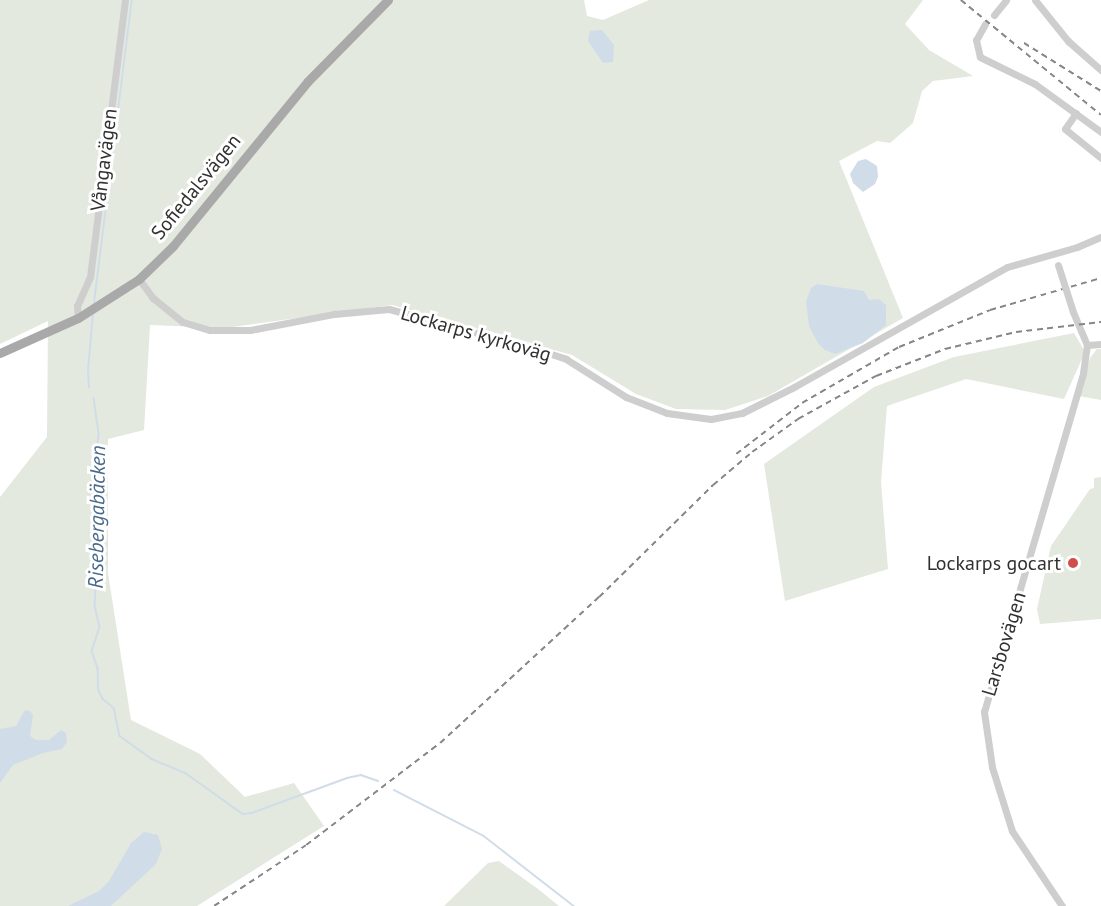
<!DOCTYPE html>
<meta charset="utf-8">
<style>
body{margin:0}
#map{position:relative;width:1101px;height:906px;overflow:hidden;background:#fff;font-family:"PT Sans",sans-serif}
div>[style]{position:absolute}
.green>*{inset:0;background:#e3e9de}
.water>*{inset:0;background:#d0dde9}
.stream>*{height:1.5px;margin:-0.75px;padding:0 0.75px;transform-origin:0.75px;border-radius:0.75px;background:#d0dde9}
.minor>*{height:7px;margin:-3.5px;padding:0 3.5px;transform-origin:3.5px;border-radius:3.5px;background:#cecece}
.major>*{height:9px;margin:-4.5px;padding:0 4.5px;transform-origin:4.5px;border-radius:4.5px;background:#a9a9a9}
.rail>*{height:1.5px;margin-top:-0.75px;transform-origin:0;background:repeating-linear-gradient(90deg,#868686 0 6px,transparent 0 10.5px)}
.minor-bridge>*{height:7px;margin:-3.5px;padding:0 3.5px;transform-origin:3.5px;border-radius:3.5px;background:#cecece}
.dots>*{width:16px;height:16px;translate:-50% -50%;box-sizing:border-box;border:3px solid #fff;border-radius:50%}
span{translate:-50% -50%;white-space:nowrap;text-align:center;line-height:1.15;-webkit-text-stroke:6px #fff;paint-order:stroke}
.street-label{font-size:20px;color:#313131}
.poi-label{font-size:20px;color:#313131}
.right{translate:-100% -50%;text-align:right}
.water-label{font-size:21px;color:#486a89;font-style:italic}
</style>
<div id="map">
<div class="green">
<div style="clip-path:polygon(0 0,584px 0,587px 16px,603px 20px,649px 0,923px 0,905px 24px,929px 50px,973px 76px,933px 81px,922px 91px,913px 123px,890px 143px,877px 141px,839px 161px,903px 318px,768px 396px,725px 410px,676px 409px,636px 394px,572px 355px,392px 305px,225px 328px,150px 325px,144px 430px,108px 439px,108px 573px,131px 720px,200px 754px,245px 797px,294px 783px,324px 826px,197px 906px,0 906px,0 497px,47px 437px,48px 321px,0 344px)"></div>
<div style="clip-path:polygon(1074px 333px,1085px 352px,1064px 399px,966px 379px,887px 406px,881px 482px,888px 569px,785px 601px,764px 464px,874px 387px,954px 357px)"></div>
<div style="clip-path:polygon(1097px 349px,1101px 349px,1101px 400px,1079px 396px,1090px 358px)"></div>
<div style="clip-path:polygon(1101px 477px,1101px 619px,1040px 624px,1037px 609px,1051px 546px,1090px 489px,1094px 488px,1094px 478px)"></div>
<div style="clip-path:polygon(499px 861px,538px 889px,559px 906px,444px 906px,488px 863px)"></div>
</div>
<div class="water">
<div style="clip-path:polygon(602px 30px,614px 45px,613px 62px,603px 63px,588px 41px,590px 31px)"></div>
<div style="clip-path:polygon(866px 159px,877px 166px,878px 177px,875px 184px,863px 192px,853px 183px,850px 174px,858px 161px)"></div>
<div style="clip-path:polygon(817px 284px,864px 291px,869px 300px,879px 299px,886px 305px,886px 325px,863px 343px,843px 351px,835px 354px,825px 350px,818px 343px,809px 326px,806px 302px,811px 288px)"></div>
<div style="clip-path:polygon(25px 710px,30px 711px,33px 715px,30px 736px,36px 740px,49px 740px,61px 730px,66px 733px,67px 742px,62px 749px,43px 753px,13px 765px,0 783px,0 729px,16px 726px)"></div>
<div style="clip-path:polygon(144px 832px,158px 835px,162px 849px,156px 864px,111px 906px,68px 906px,99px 891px,109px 881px,131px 843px)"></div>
</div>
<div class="stream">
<div style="left:94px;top:303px;width:305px;rotate:-82.9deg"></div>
<div style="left:89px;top:388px;width:18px;rotate:-93deg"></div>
<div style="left:88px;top:370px;width:56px;rotate:-84.9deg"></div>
<div style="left:94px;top:398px;width:37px;rotate:82deg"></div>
<div style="left:99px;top:435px;width:40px;rotate:97.1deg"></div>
<div style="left:94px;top:475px;width:68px;rotate:91.7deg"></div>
<div style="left:92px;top:543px;width:15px;rotate:67deg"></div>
<div style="left:98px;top:557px;width:49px;rotate:93.5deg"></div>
<div style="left:95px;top:606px;width:22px;rotate:77deg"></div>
<div style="left:100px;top:627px;width:25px;rotate:108deg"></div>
<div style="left:92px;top:651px;width:18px;rotate:71deg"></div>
<div style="left:98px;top:668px;width:23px;rotate:88deg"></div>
<div style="left:99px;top:691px;width:9px;rotate:63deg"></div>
<div style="left:103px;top:699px;width:14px;rotate:39deg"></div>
<div style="left:114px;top:708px;width:29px;rotate:78deg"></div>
<div style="left:120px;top:736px;width:39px;rotate:36deg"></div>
<div style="left:152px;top:759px;width:38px;rotate:23deg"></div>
<div style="left:187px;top:774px;width:69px;rotate:35.5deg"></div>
<div style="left:243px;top:814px;width:9px;rotate:-6deg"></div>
<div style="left:252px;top:813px;width:101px;rotate:-20.2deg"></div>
<div style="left:347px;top:778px;width:14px;rotate:-12deg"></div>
<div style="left:361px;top:775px;width:18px;rotate:19deg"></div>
<div style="left:394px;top:790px;width:101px;rotate:27.1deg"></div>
<div style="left:484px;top:836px;width:114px;rotate:37.9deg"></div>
</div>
<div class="minor">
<div style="left:1035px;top:0;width:53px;rotate:51.2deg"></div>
<div style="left:1068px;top:41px;width:44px;rotate:41.3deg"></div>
<div style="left:994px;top:15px;width:19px;rotate:-51deg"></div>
<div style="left:985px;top:24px;width:18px;rotate:119deg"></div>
<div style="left:976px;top:40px;width:17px;rotate:77deg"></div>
<div style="left:980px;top:57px;width:61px;rotate:26.1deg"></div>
<div style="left:1035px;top:84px;width:82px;rotate:36deg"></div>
<div style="left:1076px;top:113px;width:19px;rotate:125deg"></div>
<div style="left:1065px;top:129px;width:46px;rotate:38.9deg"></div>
<div style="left:139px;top:279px;width:24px;rotate:54deg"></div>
<div style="left:153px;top:298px;width:38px;rotate:39deg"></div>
<div style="left:183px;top:322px;width:28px;rotate:17deg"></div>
<div style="left:210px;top:330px;width:40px"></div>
<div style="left:250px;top:330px;width:86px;rotate:-10.8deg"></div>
<div style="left:334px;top:314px;width:55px;rotate:-5.2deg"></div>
<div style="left:389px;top:309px;width:149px;rotate:15.2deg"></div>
<div style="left:533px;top:348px;width:35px;rotate:18deg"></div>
<div style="left:566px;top:359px;width:71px;rotate:32.3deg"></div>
<div style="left:626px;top:397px;width:44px;rotate:21.3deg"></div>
<div style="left:667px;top:413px;width:44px;rotate:7.8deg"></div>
<div style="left:711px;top:419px;width:32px;rotate:-11deg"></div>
<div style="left:742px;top:413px;width:58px;rotate:-26.6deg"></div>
<div style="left:794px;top:387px;width:244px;rotate:-29.4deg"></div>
<div style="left:1007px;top:267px;width:73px;rotate:-15.9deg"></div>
<div style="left:1077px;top:247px;width:26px;rotate:-23deg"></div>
<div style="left:78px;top:318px;width:12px;rotate:-95deg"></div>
<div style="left:77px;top:306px;width:32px;rotate:-66deg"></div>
<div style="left:90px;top:277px;width:279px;rotate:-82.8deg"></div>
<div style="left:1087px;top:345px;width:14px;rotate:-4deg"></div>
<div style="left:1062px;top:906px;width:90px;rotate:-123.7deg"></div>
<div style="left:1012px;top:831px;width:67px;rotate:-107.4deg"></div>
<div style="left:992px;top:767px;width:56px;rotate:-98.3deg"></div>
<div style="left:984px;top:712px;width:353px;rotate:-73.7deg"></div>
<div style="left:1083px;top:373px;width:28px;rotate:-82deg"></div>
<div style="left:1087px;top:345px;width:36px;rotate:-113deg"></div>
</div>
<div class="major">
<div style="left:0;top:353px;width:85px;rotate:-24.2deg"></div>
<div style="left:78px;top:318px;width:72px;rotate:-32.6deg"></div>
<div style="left:139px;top:279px;width:47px;rotate:-44.1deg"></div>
<div style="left:173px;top:246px;width:213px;rotate:-50.7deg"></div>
<div style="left:308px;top:81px;width:114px;rotate:-45.4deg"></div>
</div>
<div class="rail">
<div style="left:961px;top:0;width:181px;rotate:39.4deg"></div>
<div style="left:1024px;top:43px;width:91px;rotate:31.9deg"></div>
<div style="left:736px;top:454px;width:83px;rotate:-37.7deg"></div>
<div style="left:802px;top:403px;width:112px;rotate:-30deg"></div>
<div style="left:899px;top:347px;width:98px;rotate:-22.1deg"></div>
<div style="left:990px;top:310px;width:116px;rotate:-16.1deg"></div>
<div style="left:214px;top:906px;width:110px;rotate:-33.5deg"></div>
<div style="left:306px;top:845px;width:168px;rotate:-37.3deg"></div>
<div style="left:440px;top:743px;width:216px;rotate:-42.6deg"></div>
<div style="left:599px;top:597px;width:160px;rotate:-44.5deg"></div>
<div style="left:713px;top:485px;width:51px;rotate:-40.2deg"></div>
<div style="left:752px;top:452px;width:57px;rotate:-35.7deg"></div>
<div style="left:798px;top:419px;width:89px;rotate:-28.9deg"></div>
<div style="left:876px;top:376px;width:74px;rotate:-21.4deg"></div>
<div style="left:945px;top:349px;width:73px;rotate:-13.5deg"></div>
<div style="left:1016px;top:332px;width:86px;rotate:-6.7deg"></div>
</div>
<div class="minor-bridge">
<div style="left:1058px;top:265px;width:49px;rotate:72.3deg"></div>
</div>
<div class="dots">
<div style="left:1073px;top:563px;background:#d04d4b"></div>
</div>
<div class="street-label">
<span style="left:104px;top:160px;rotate:-83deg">Vångavägen</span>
<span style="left:196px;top:187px;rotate:-51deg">Sofiedalsvägen</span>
<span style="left:476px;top:334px;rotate:16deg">Lockarps kyrkoväg</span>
<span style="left:1004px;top:644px;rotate:-73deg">Larsbovägen</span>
</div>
<div class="poi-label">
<span class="right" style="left:1061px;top:563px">Lockarps gocart</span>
</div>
<div class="water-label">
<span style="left:97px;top:517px;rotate:-89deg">Risebergabäcken</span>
</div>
</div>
